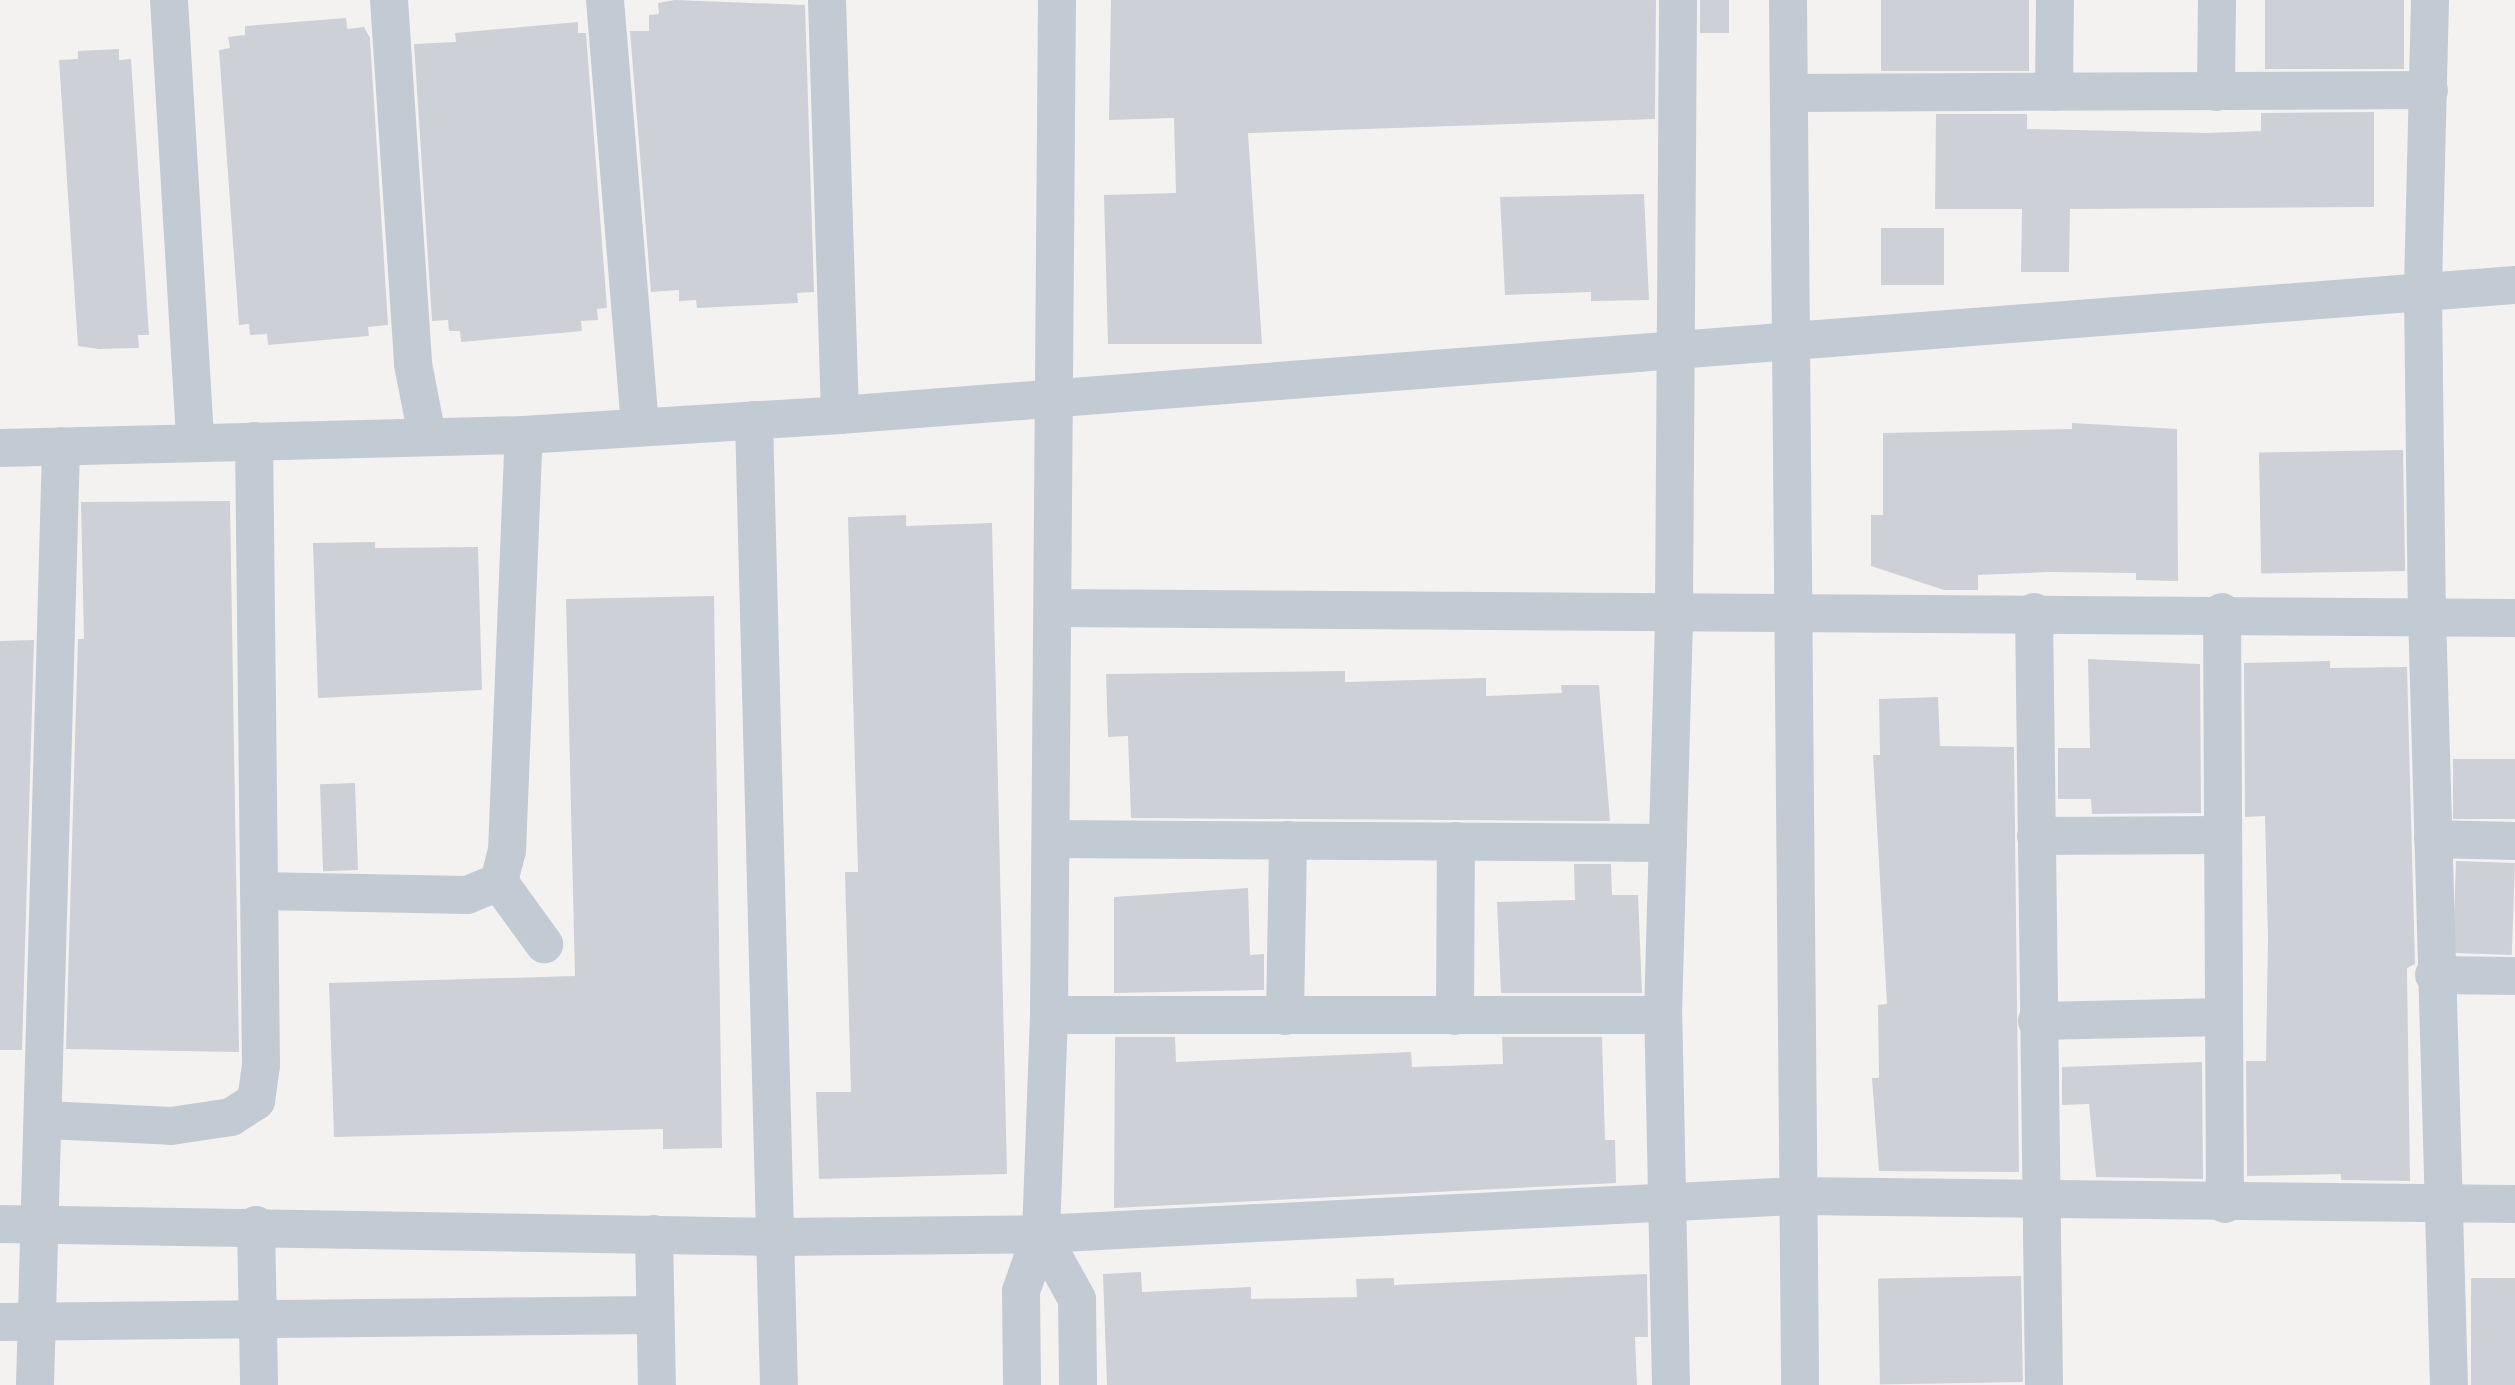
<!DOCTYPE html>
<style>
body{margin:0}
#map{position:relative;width:2515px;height:1385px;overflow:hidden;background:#f4f2f1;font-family:"Asap Condensed",sans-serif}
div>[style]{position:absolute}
.building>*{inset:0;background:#cdd0d7;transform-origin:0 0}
.minor>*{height:38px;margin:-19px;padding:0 19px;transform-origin:19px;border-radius:19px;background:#c2cbd3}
span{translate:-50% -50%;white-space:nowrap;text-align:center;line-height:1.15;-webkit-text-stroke:6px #fff;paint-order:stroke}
</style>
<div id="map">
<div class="building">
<div style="clip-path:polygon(675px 0,805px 5px,814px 292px,797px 293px,798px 303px,697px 308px,696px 300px,679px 301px,679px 290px,651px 292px,630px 31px,649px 31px,649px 15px,659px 14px,658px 3px)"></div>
<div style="clip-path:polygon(1111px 0,1656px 0,1655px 119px,1248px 133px,1262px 344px,1108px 344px,1104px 195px,1176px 193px,1174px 118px,1109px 120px)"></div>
<div style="left:1700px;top:0;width:29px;height:33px"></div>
<div style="left:1881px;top:0;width:148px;height:71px"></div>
<div style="left:2265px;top:0;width:139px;height:69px"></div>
<div style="clip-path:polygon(346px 18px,347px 29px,364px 27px,370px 38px,388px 325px,368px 327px,369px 336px,268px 345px,267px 334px,250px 335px,249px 324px,239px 325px,219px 50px,230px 48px,228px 37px,245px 35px,245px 26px)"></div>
<div style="clip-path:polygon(578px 22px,578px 33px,586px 33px,607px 308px,597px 309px,598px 320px,581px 321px,582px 331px,461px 342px,460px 331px,449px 331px,448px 320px,432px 321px,414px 44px,456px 42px,455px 33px)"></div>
<div style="clip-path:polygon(119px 49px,119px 60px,131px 59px,149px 335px,138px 335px,139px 348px,99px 349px,78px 346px,59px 60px,78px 59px,78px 51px)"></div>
<div style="clip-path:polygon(2374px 112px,2374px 207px,2070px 209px,2069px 272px,2021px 272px,2022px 209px,1935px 209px,1936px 114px,2027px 114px,2027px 129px,2207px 133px,2261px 131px,2261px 113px)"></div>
<div style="clip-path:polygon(1644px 194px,1649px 300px,1591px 301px,1591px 292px,1505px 295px,1500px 197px)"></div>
<div style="left:1881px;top:228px;width:63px;height:57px"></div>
<div style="clip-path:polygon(2072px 423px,2177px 429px,2178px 581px,2136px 580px,2136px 573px,2049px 572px,1978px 575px,1978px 590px,1944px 590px,1871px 566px,1871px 515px,1883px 515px,1883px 433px,2072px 429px)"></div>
<div style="left:2403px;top:450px;width:121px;height:144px;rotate:89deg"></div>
<div style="clip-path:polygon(230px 501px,239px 1052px,66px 1049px,78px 639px,84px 639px,81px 502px)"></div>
<div style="clip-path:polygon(906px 515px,906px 526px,992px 523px,1007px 1174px,819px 1179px,816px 1092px,851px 1092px,845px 872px,858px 872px,848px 517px)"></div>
<div style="clip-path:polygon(375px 542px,375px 548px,478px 547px,482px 690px,318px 698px,313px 543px)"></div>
<div style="clip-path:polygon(714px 596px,722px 1148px,663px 1149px,663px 1129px,334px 1137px,329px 983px,575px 976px,566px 599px)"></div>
<div style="clip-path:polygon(34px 640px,22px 1050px,0 1050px,0 641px)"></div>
<div style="clip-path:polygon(2088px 659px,2200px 664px,2201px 813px,2092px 814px,2091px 799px,2058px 799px,2058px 748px,2090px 748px)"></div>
<div style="clip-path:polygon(2330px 661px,2330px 668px,2407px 667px,2415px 964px,2407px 968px,2410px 1181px,2341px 1180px,2341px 1174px,2247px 1176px,2246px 1061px,2266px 1061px,2268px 937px,2265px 816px,2245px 817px,2244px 663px)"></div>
<div style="clip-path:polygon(1345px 671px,1345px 682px,1486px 678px,1486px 696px,1562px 693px,1561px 685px,1599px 685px,1610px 821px,1131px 818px,1128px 736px,1108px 737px,1106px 674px)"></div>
<div style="clip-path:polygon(1938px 697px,1940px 746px,2014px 747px,2019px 1172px,1879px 1171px,1872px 1078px,1879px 1078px,1878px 1005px,1887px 1004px,1873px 755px,1880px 755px,1879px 699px)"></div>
<div style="left:2515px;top:759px;width:60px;height:62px;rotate:90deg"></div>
<div style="left:355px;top:783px;width:87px;height:35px;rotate:88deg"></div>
<div style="left:2456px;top:861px;width:59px;height:92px;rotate:2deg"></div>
<div style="clip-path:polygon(1574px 864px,1611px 864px,1612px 895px,1638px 895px,1642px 993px,1501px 993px,1497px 902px,1575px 900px)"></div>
<div style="clip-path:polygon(1248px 888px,1250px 955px,1264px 954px,1264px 990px,1114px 993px,1114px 897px)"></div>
<div style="clip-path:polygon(1115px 1037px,1175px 1037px,1176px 1062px,1411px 1052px,1412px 1067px,1503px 1064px,1502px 1037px,1602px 1037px,1605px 1140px,1615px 1140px,1616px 1183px,1114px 1208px)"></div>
<div style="clip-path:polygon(2202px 1062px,2203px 1179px,2096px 1177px,2089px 1104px,2062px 1105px,2062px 1067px)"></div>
<div style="clip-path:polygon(1141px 1272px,1142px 1292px,1251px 1287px,1251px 1299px,1357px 1297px,1356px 1279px,1394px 1278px,1394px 1285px,1647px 1274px,1648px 1337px,1635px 1337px,1637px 1385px,1107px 1385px,1103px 1274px)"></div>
<div style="left:2021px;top:1276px;width:106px;height:143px;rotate:89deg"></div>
<div style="left:2471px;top:1278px;width:44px;height:107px"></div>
</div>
<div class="minor">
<div style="left:169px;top:0;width:443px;rotate:86.6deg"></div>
<div style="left:389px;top:0;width:365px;rotate:86.2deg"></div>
<div style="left:413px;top:364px;width:73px;rotate:79deg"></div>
<div style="left:605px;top:0;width:428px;rotate:85.3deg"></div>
<div style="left:827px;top:0;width:415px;rotate:88.2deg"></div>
<div style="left:1788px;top:0;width:1385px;rotate:89.5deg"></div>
<div style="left:2430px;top:0;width:295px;rotate:91.4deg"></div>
<div style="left:2423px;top:295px;width:318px;rotate:89.3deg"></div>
<div style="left:2427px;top:613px;width:772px;rotate:88.37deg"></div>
<div style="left:2054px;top:92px;width:92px;rotate:-89.4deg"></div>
<div style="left:2216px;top:92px;width:92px;rotate:-89.4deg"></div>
<div style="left:1790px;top:93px;width:639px;rotate:-0.27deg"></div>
<div style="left:754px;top:420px;width:965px;rotate:88.52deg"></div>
<div style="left:0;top:448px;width:524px;rotate:-1.42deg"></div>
<div style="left:524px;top:435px;width:317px;rotate:-3.6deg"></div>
<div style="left:840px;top:415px;width:1680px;rotate:-4.44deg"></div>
<div style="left:1054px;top:608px;width:1461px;rotate:0.39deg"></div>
<div style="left:2034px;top:612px;width:773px;rotate:89.26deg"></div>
<div style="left:2222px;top:612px;width:592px;rotate:89.71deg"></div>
<div style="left:2036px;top:836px;width:187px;rotate:-0.3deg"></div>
<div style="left:1051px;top:839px;width:617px;rotate:0.37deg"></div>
<div style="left:2433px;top:839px;width:82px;rotate:1.4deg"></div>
<div style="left:499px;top:882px;width:77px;rotate:54deg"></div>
<div style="left:259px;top:891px;width:208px;rotate:1.1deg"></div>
<div style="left:467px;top:895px;width:35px;rotate:-22deg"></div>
<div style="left:499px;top:882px;width:32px;rotate:-76deg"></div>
<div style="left:507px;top:851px;width:416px;rotate:-87.7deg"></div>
<div style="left:2434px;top:975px;width:81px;rotate:0.7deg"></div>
<div style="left:1049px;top:1015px;width:614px"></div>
<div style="left:1285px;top:1016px;width:176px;rotate:-89deg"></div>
<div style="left:1455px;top:1016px;width:175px;rotate:-89.7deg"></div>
<div style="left:2037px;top:1021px;width:187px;rotate:-1.2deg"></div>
<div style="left:46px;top:1120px;width:125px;rotate:2.7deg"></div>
<div style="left:171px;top:1126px;width:61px;rotate:-8.5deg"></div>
<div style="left:231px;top:1117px;width:30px;rotate:-33deg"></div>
<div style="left:256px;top:1101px;width:37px;rotate:-82deg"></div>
<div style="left:261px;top:1064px;width:623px;rotate:-90.64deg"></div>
<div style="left:0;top:1224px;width:776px;rotate:0.96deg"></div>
<div style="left:776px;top:1237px;width:265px;rotate:-0.6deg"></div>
<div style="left:1041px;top:1234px;width:754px;rotate:-2.89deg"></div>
<div style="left:1794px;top:1196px;width:721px;rotate:0.64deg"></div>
<div style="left:256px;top:1225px;width:160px;rotate:88.9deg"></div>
<div style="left:654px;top:1234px;width:151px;rotate:88.9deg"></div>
<div style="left:1041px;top:1234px;width:74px;rotate:61deg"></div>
<div style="left:1077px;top:1299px;width:86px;rotate:89.3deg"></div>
<div style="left:0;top:1322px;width:655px;rotate:-0.61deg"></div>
<div style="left:35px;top:1385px;width:939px;rotate:-88.41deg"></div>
<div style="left:1022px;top:1385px;width:94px;rotate:-90.6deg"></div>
<div style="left:1021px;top:1291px;width:60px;rotate:-70.7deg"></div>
<div style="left:1041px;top:1234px;width:219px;rotate:-87.9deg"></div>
<div style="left:1049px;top:1015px;width:1015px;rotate:-89.55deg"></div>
<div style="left:1671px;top:1385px;width:370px;rotate:-91.2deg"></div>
<div style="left:1663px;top:1015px;width:405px;rotate:-88.4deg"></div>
<div style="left:1674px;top:610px;width:610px;rotate:-89.62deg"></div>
</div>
</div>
